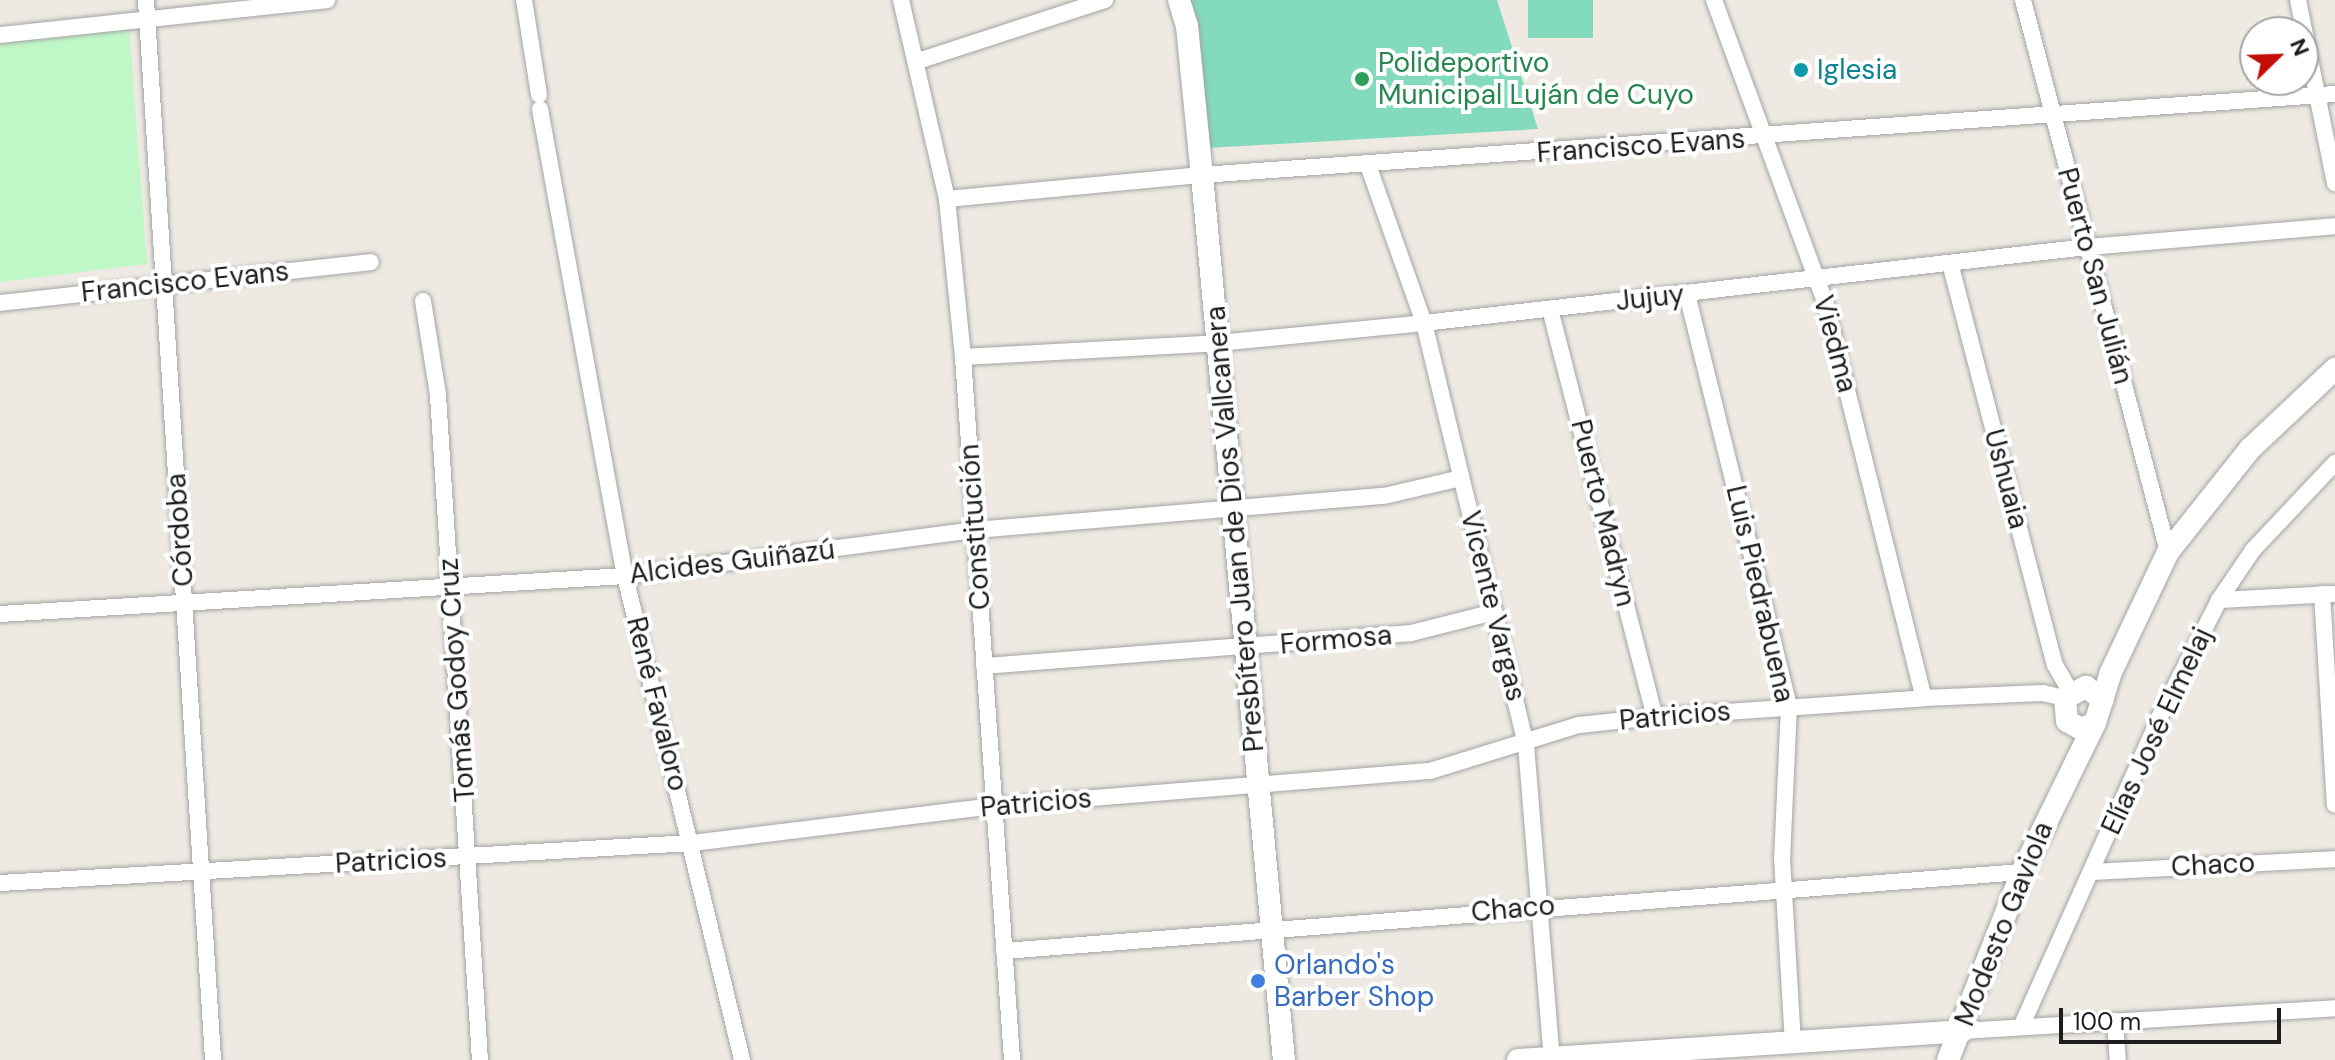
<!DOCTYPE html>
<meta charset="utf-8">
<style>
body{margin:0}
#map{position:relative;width:2335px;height:1060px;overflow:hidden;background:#eeeae3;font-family:"DM Sans",sans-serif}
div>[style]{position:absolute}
.park>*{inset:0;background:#c0f7c7}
.pitch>*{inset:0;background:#83dabc;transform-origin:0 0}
.roads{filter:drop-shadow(0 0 2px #a4a4a4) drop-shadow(0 0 2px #a4a4a4)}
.minor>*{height:16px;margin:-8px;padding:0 8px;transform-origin:8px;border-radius:8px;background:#fff}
.tertiary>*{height:22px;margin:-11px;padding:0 11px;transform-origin:11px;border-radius:11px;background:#fff}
.dots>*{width:22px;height:22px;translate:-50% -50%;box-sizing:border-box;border:4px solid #fff;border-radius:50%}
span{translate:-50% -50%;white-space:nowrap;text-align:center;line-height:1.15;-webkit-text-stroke:8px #fff;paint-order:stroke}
.leisure-label{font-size:28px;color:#27864d}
.left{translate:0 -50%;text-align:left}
.culture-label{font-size:28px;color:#0d838f}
.street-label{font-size:28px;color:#1d1d1d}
.shop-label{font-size:28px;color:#366cbe}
.north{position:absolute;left:2239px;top:16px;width:80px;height:80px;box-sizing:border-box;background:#fff;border:2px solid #a5a5a5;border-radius:50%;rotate:67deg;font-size:22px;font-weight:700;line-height:32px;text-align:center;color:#1d1d1d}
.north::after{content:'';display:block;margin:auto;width:28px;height:36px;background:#c20e07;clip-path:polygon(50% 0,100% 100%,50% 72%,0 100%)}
.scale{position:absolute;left:2059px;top:1008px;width:222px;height:36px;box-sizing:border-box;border:4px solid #1d1d1d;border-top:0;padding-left:10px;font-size:24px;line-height:28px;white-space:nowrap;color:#1d1d1d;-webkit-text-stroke:6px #fff;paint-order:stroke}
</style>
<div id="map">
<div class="park">
<div style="clip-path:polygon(129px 27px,147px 264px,0 282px,0 43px)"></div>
</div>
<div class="pitch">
<div style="clip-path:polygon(1189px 0,1497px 0,1538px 129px,1207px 148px,1199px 29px)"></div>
<div style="left:1528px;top:0;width:65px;height:38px"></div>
</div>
<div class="roads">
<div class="minor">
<div style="left:146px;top:0;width:1062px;rotate:86.38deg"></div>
<div style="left:524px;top:0;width:96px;rotate:81deg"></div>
<div style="left:901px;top:0;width:204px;rotate:77deg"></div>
<div style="left:947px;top:199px;width:159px;rotate:84.2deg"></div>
<div style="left:963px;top:357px;width:705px;rotate:86.01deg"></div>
<div style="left:1714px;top:0;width:322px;rotate:69.8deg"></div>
<div style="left:1825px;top:302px;width:408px;rotate:76deg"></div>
<div style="left:2023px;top:0;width:571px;rotate:75.28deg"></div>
<div style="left:2298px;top:0;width:187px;rotate:78.6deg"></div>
<div style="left:0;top:35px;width:329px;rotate:-6.1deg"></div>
<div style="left:918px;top:61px;width:197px;rotate:-18.1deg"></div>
<div style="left:540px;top:109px;width:475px;rotate:79.7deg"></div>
<div style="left:625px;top:576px;width:498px;rotate:76.4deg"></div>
<div style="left:1368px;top:165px;width:168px;rotate:70.5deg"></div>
<div style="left:1424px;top:323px;width:434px;rotate:76.4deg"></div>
<div style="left:1526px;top:745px;width:316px;rotate:85.3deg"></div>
<div style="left:947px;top:199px;width:256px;rotate:-5.4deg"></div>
<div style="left:1202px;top:175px;width:1136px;rotate:-4.09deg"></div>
<div style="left:1950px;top:263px;width:415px;rotate:75.4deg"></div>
<div style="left:2055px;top:665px;width:30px;rotate:60deg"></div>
<div style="left:1687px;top:294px;width:424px;rotate:76.1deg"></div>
<div style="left:1789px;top:706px;width:152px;rotate:92.6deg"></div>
<div style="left:1782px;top:858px;width:185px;rotate:86.6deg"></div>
<div style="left:423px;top:301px;width:95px;rotate:80.9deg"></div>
<div style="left:438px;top:395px;width:666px;rotate:86.39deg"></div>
<div style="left:0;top:303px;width:373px;rotate:-6.3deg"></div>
<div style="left:1550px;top:309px;width:421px;rotate:75.6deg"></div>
<div style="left:963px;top:357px;width:255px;rotate:-3.1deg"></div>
<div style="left:1218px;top:343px;width:207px;rotate:-5.5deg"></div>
<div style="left:1424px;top:323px;width:667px;rotate:-6.54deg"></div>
<div style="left:2087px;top:247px;width:249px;rotate:-4.8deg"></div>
<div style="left:2322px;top:594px;width:211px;rotate:86.5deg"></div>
<div style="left:2219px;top:600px;width:116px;rotate:-3deg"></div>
<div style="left:0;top:614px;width:626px;rotate:-3.48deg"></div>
<div style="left:625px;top:576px;width:353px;rotate:-7.5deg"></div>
<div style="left:975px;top:530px;width:410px;rotate:-4.8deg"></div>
<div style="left:1384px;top:496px;width:79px;rotate:-13.2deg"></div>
<div style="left:984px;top:666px;width:428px;rotate:-4.4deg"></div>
<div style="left:1411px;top:633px;width:86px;rotate:-14.2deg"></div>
<div style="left:2091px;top:872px;width:244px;rotate:-3deg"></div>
<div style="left:0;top:883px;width:693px;rotate:-3.31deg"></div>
<div style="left:692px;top:843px;width:304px;rotate:-7deg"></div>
<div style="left:994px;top:806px;width:437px;rotate:-4.6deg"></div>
<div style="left:1430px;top:771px;width:156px;rotate:-17.2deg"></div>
<div style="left:1579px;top:725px;width:76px;rotate:-6deg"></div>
<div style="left:1655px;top:717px;width:270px;rotate:-4deg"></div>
<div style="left:1924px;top:698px;width:119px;rotate:-2.4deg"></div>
<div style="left:2043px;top:693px;width:23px;rotate:13deg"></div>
<div style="left:1004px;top:951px;width:1021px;rotate:-4.44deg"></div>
<div style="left:2115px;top:1021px;width:39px;rotate:86deg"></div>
<div style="left:2021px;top:1027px;width:338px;rotate:-65.9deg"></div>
<div style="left:2159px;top:718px;width:132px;rotate:-63deg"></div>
<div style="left:2219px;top:600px;width:60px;rotate:-55.8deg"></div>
<div style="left:2253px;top:550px;width:120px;rotate:-46.7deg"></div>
<div style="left:1962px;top:1031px;width:374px;rotate:-3.5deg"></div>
</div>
<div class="tertiary">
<div style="left:1179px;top:0;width:27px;rotate:73deg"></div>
<div style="left:1187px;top:26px;width:150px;rotate:84.3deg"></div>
<div style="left:1202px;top:175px;width:889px;rotate:84.71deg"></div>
<div style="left:2095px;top:723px;width:15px;rotate:157deg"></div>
<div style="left:2081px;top:729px;width:16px;rotate:-150deg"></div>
<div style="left:2067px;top:721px;width:23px;rotate:-95deg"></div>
<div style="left:2065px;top:698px;width:24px;rotate:-28deg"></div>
<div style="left:2086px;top:687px;width:21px;rotate:37deg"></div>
<div style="left:1518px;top:1060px;width:445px;rotate:-3.7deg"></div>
<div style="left:1948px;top:1060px;width:202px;rotate:-68.5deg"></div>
<div style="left:2022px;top:872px;width:166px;rotate:-63.9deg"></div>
<div style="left:2095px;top:723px;width:53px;rotate:-72.6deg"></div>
<div style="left:2111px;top:672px;width:133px;rotate:-64.6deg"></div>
<div style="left:2168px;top:552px;width:132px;rotate:-51.5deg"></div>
<div style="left:2250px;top:449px;width:117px;rotate:-43.3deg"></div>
</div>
</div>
<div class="dots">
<div style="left:1801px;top:70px;background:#0f9aa8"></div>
<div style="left:1362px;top:79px;background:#2e9e5b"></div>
<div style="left:1258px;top:981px;background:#3f7fe0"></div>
</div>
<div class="leisure-label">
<span class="left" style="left:1378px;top:79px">Polideportivo<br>Municipal Luján de Cuyo</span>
</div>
<div class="culture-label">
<span class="left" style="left:1817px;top:70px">Iglesia</span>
</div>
<div class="street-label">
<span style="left:1641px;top:146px;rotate:-4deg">Francisco Evans</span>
<span style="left:2095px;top:276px;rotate:75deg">Puerto San Julián</span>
<span style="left:185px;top:282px;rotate:-6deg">Francisco Evans</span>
<span style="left:1650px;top:298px;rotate:-6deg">Jujuy</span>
<span style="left:1835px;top:344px;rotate:75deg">Viedma</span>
<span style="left:2006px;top:479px;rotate:75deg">Ushuaia</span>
<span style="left:1603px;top:513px;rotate:76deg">Puerto Madryn</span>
<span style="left:975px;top:527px;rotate:-94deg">Constitución</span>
<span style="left:1235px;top:529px;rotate:-95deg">Presbítero Juan de Dios Vallcanera</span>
<span style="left:180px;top:530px;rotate:-94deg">Córdoba</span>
<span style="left:732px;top:562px;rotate:-7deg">Alcides Guiñazú</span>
<span style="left:1760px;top:594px;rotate:77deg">Luis Piedrabuena</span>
<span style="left:1493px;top:606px;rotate:76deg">Vicente Vargas</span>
<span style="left:1336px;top:640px;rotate:-5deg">Formosa</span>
<span style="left:457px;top:680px;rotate:-94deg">Tomás Godoy Cruz</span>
<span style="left:657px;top:704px;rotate:76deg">René Favaloro</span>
<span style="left:1675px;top:716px;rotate:-5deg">Patricios</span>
<span style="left:2157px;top:731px;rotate:-65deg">Elías José Elmelaj</span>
<span style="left:1036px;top:803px;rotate:-5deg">Patricios</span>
<span style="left:391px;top:861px;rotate:-3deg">Patricios</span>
<span style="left:2213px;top:865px;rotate:-3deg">Chaco</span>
<span style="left:1513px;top:909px;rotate:-5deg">Chaco</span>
<span style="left:2004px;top:924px;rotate:-68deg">Modesto Gaviola</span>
</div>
<div class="shop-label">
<span class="left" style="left:1274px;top:981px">Orlando's<br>Barber Shop</span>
</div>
<div class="north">N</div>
<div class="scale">100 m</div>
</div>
